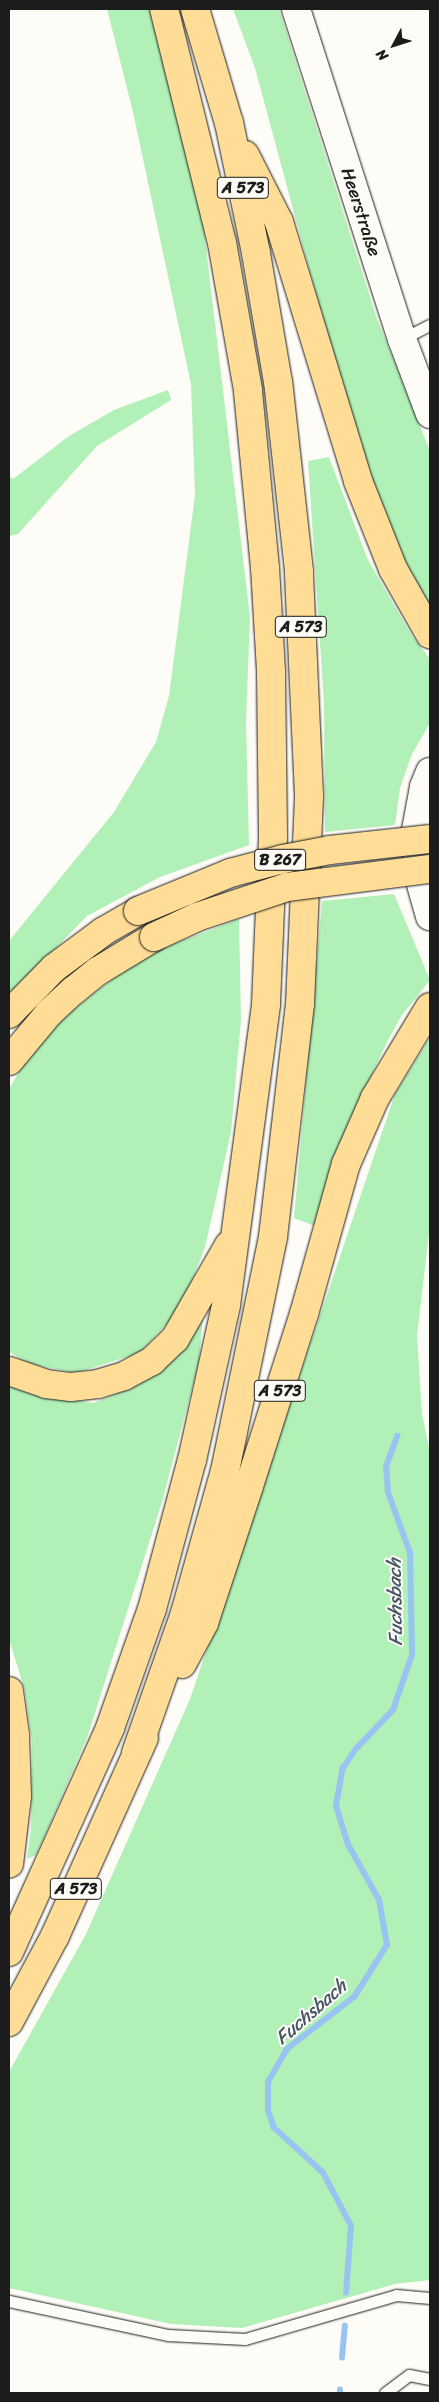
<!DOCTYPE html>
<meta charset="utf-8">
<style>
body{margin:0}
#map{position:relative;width:439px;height:2402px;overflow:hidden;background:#fdfcf7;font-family:Sriracha,sans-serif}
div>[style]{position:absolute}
.green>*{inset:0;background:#b1f0b7}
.stream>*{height:5.5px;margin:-2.75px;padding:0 2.75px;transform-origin:2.75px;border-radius:2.75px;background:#98c4f1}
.roads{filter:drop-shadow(0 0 1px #1c1c1c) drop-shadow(0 0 1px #1c1c1c)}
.service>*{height:11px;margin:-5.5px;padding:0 5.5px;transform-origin:5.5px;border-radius:5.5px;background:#fdfcf7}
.secondary>*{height:28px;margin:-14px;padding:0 14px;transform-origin:14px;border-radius:14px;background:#fdfcf7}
.primary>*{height:28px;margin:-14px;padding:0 14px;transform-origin:14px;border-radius:14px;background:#ffdd96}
.motorway>*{height:28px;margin:-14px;padding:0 14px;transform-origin:14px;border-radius:14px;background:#ffdd96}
.bridges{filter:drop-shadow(0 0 1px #1c1c1c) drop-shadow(0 0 1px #1c1c1c)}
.primary-bridge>*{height:28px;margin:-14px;padding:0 14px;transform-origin:14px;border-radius:14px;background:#ffdd96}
span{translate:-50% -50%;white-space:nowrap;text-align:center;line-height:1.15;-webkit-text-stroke:4px #fdfcf7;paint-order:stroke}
.shield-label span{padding:1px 4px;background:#fdfcf7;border:1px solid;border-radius:4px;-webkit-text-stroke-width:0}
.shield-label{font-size:16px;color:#1c1c1c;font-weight:700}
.street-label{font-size:18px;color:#1c1c1c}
.water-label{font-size:19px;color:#475767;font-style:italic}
.frame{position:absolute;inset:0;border:10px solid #1c1c1c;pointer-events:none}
.north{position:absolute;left:369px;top:20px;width:50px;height:50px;-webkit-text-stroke:4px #fdfcf7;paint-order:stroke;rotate:230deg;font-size:14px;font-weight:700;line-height:20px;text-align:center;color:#1c1c1c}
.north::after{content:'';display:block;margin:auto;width:18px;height:22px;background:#1c1c1c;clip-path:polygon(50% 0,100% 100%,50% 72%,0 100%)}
</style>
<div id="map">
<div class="green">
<div style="clip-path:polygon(107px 9px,152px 9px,202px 214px,250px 617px,246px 722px,249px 845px,160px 877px,87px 916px,9px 996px,9px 941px,114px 812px,156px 742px,169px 696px,195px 495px,191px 384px,133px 112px)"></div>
<div style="clip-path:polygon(233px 9px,279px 9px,376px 316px,430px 451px,430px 614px,396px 549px,361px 461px,255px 68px)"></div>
<div style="clip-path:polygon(168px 390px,171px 400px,97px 446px,18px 534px,9px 536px,9px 476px,13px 479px,69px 436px,114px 410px)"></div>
<div style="clip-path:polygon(329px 457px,368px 560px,412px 636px,430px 659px,430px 723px,412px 754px,400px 788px,395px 825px,325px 832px,324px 703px,308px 461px)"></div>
<div style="clip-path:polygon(394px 894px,430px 980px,402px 1015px,388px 1040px,354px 1112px,315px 1226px,294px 1218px,322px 901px)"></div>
<div style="clip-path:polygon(239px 919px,241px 1020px,231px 1132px,205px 1247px,181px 1309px,139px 1353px,76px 1373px,30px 1364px,9px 1352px,9px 1089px,41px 1035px,142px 956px)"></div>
<div style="clip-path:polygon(430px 1038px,430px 1224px,417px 1336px,422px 1414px,430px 1452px,430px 2280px,395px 2284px,242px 2328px,171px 2324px,9px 2288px,9px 2072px,86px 1934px,190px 1699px,395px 1094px)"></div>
<div style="clip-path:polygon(203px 1318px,199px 1362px,162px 1502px,87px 1738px,42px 1842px,36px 1855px,27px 1859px,31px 1829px,32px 1743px,25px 1691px,9px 1639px,9px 1384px,23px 1391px,93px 1403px,127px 1390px,170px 1359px)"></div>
</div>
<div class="stream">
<div style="left:346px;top:2293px;width:67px;rotate:-85.7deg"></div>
<div style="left:351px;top:2226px;width:60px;rotate:-117.8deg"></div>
<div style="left:323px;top:2173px;width:67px;rotate:-137.4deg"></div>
<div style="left:274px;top:2128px;width:18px;rotate:-109deg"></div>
<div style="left:268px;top:2111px;width:29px;rotate:-90deg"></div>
<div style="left:268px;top:2082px;width:38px;rotate:-60deg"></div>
<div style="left:287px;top:2049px;width:86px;rotate:-37.9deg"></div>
<div style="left:355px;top:1996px;width:60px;rotate:-57.9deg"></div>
<div style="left:387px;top:1945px;width:46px;rotate:-100.1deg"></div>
<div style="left:379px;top:1900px;width:63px;rotate:-119.4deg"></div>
<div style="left:348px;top:1845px;width:41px;rotate:-107.1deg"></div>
<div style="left:336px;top:1806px;width:39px;rotate:-80deg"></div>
<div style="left:343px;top:1768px;width:23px;rotate:-56deg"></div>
<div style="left:356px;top:1749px;width:54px;rotate:-46.5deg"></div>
<div style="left:393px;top:1710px;width:58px;rotate:-70.9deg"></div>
<div style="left:412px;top:1655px;width:102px;rotate:-91.1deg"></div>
<div style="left:410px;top:1553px;width:64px;rotate:-110.1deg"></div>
<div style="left:388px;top:1493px;width:26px;rotate:-94deg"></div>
<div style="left:386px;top:1467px;width:33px;rotate:-70deg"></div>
<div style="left:342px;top:2358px;width:32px;rotate:-85deg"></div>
<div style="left:340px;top:2393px;width:3px;rotate:-90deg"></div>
</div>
<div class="roads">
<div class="service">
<div style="left:402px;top:339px;width:31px;rotate:-27deg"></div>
<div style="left:9px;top:2301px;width:163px;rotate:12.1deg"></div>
<div style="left:168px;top:2335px;width:77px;rotate:3deg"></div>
<div style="left:245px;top:2339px;width:157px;rotate:-16.2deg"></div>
<div style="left:396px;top:2295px;width:34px;rotate:5deg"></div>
<div style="left:385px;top:2393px;width:30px;rotate:-37deg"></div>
<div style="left:409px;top:2375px;width:21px;rotate:11deg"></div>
</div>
<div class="secondary">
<div style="left:296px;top:9px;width:347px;rotate:72.2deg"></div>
<div style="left:402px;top:339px;width:80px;rotate:69.5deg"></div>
<div style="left:430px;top:772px;width:16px;rotate:112deg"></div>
<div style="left:424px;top:787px;width:44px;rotate:100.5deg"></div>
<div style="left:416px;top:830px;width:44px;rotate:87.4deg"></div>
<div style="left:418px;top:874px;width:44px;rotate:74.1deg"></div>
</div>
<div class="primary">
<div style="left:9px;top:1014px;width:64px;rotate:-45.6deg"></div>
<div style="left:54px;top:968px;width:62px;rotate:-36.5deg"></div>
<div style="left:104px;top:931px;width:39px;rotate:-30deg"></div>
<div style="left:9px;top:1061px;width:62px;rotate:-50.2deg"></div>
<div style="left:49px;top:1013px;width:33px;rotate:-43deg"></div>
<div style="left:73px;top:991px;width:32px;rotate:-39deg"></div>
<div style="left:98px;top:971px;width:66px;rotate:-31.3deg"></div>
</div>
<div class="motorway">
<div style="left:245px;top:155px;width:75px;rotate:63.1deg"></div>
<div style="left:279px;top:222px;width:271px;rotate:73deg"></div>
<div style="left:358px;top:481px;width:95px;rotate:68.3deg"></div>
<div style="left:393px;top:569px;width:75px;rotate:60.4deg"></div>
<div style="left:9px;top:1371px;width:39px;rotate:19deg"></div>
<div style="left:46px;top:1384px;width:25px;rotate:7deg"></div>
<div style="left:71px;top:1387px;width:27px;rotate:-6deg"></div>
<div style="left:98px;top:1384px;width:27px;rotate:-17deg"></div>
<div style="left:124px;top:1376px;width:32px;rotate:-28deg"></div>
<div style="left:152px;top:1361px;width:32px;rotate:-44deg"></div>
<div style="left:175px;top:1339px;width:108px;rotate:-60.1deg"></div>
<div style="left:182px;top:1664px;width:47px;rotate:-61.8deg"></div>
<div style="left:204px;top:1623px;width:144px;rotate:-71.8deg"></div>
<div style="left:249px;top:1486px;width:181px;rotate:-72.3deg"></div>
<div style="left:304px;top:1314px;width:156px;rotate:-74.4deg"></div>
<div style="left:346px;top:1164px;width:72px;rotate:-66.3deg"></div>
<div style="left:375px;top:1098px;width:106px;rotate:-58.9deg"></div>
<div style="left:9px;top:1691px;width:44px;rotate:82.2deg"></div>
<div style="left:15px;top:1735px;width:61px;rotate:88.1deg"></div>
<div style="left:17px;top:1796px;width:68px;rotate:96.7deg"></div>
<div style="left:136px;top:1753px;width:148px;rotate:-70.7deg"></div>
<div style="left:185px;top:1613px;width:148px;rotate:-74.3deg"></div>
<div style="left:225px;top:1471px;width:239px;rotate:-78.4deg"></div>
<div style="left:273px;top:1237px;width:235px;rotate:-83.4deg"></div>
<div style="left:300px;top:1004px;width:209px;rotate:-87.5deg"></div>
<div style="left:309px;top:795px;width:224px;rotate:-92.6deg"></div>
<div style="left:299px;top:571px;width:190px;rotate:-96.3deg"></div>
<div style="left:278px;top:382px;width:131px;rotate:-99.7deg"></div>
<div style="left:256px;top:253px;width:133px;rotate:-101.7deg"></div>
<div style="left:229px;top:123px;width:119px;rotate:-106.6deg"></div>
<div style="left:9px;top:1952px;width:246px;rotate:-65.7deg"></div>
<div style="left:110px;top:1728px;width:126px;rotate:-70.6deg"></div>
<div style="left:152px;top:1609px;width:154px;rotate:-75deg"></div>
<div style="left:192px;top:1460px;width:159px;rotate:-77.6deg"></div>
<div style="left:226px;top:1305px;width:304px;rotate:-82.4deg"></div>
<div style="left:266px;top:1004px;width:168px;rotate:-87.6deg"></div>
<div style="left:273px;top:836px;width:165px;rotate:-90.7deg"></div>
<div style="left:271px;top:671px;width:103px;rotate:-93.3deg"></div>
<div style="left:265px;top:568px;width:179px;rotate:-95.5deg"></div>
<div style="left:248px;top:390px;width:149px;rotate:-100deg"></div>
<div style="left:222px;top:243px;width:241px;rotate:-103.9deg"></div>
<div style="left:9px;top:2022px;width:98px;rotate:-61.9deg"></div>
<div style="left:55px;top:1936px;width:217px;rotate:-65.8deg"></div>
</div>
</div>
<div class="bridges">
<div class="primary-bridge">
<div style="left:138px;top:911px;width:100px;rotate:-22.4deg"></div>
<div style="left:230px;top:873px;width:55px;rotate:-14.8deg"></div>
<div style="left:283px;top:859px;width:48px;rotate:-10.8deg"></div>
<div style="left:330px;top:850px;width:101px;rotate:-6.3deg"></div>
<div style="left:154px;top:937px;width:47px;rotate:-24.9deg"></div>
<div style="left:197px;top:917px;width:95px;rotate:-18.4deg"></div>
<div style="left:287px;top:887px;width:144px;rotate:-7.2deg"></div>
</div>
</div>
<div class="shield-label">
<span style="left:243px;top:188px">A 573</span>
<span style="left:301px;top:627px">A 573</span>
<span style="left:280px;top:860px">B 267</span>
<span style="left:280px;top:1391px">A 573</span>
<span style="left:76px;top:1889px">A 573</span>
</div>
<div class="street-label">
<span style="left:361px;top:212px;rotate:72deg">Heerstraße</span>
</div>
<div class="water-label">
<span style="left:395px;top:1602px;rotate:-91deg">Fuchsbach</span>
<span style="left:311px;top:2012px;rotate:-41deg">Fuchsbach</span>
</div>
<div class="frame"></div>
<div class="north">N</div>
</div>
